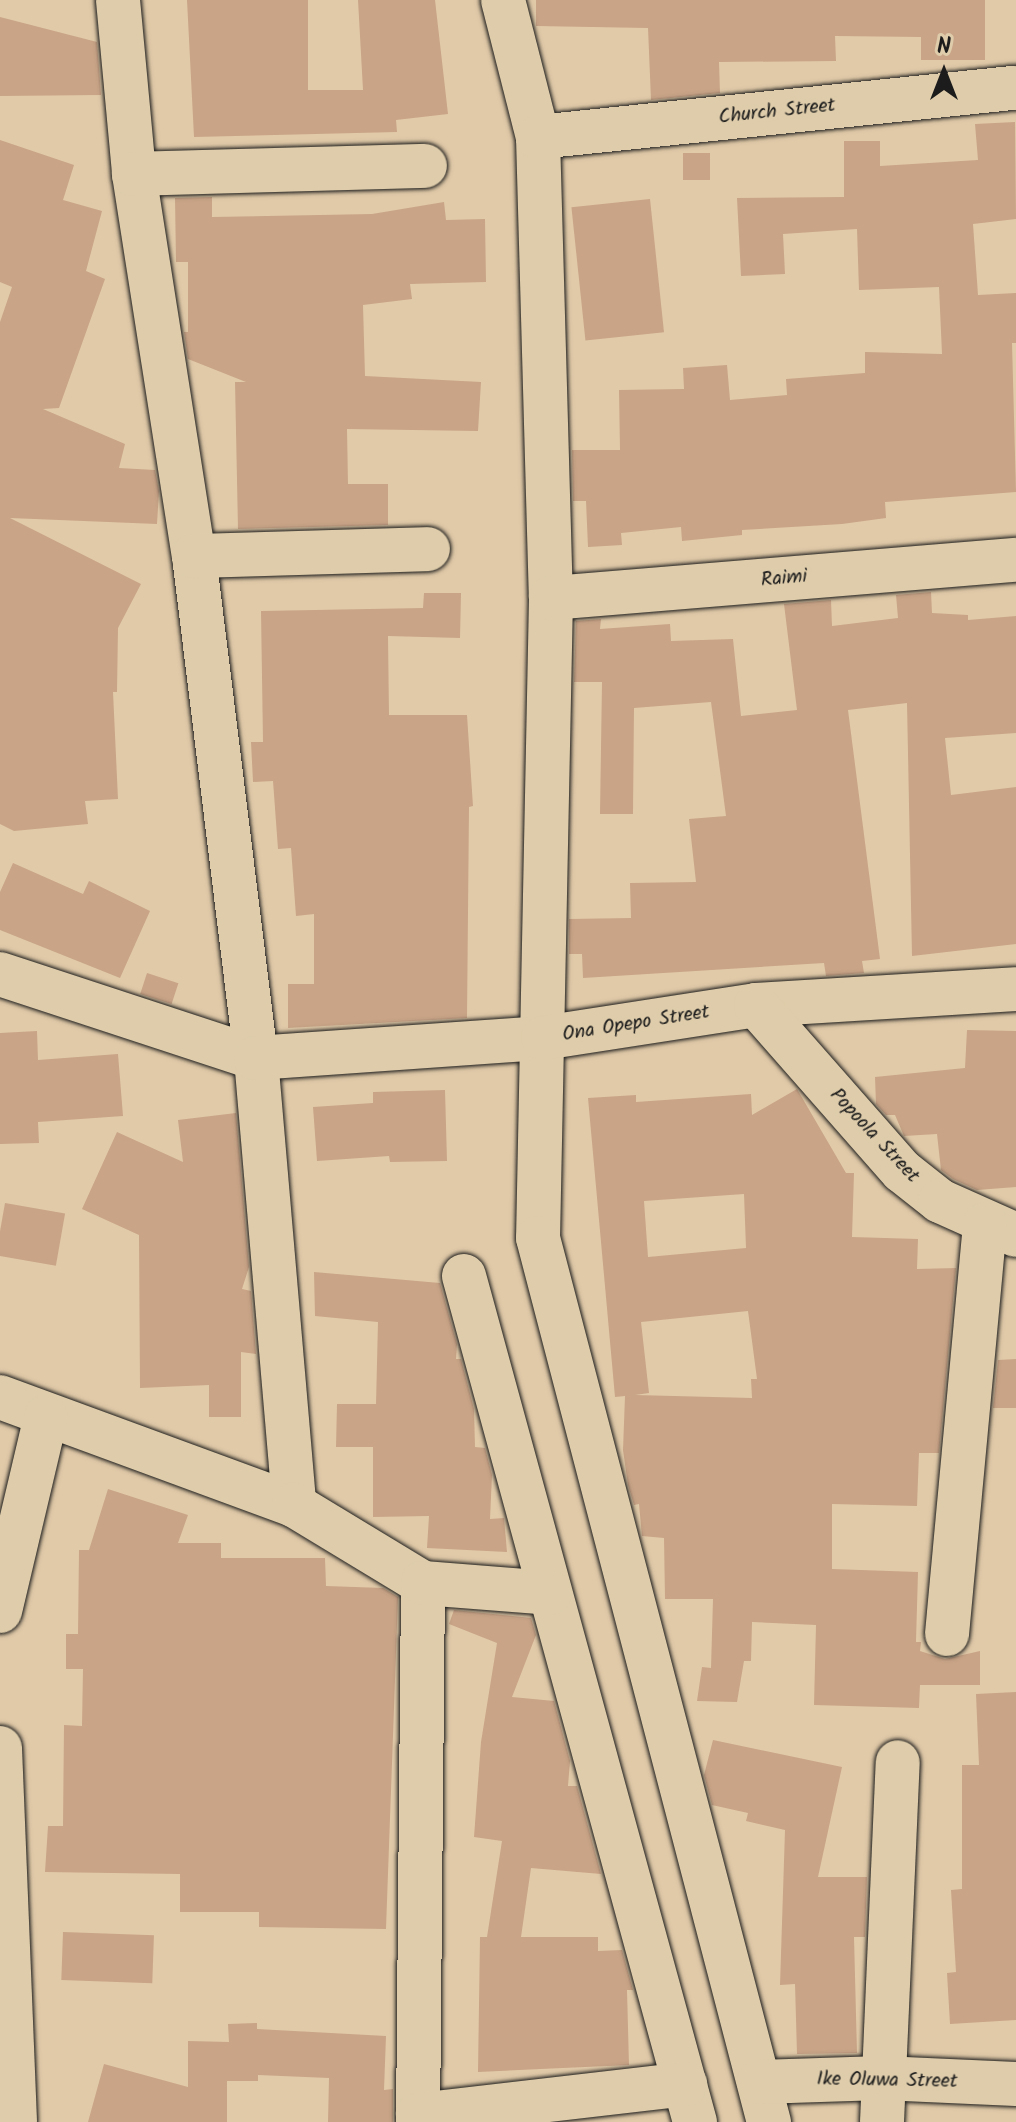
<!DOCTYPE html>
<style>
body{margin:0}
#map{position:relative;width:1016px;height:2122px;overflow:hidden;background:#e1caa8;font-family:Kalam,sans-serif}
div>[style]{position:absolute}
.building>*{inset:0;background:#c9a487;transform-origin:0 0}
.roads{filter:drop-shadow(0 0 2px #1c1c1c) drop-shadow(0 0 2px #1c1c1c)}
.minor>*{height:44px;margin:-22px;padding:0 22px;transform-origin:22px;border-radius:22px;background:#deccaa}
span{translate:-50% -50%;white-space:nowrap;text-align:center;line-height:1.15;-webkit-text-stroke:7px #deccaa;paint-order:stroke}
.street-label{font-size:20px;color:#1c1c1c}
.north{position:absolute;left:904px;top:32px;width:80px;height:80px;-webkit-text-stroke:6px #deccaa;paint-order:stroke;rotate:0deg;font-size:22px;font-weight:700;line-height:32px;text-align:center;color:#1c1c1c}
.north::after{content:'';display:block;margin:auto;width:28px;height:36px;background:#1c1c1c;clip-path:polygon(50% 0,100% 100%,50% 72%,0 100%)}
</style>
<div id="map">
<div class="building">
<div style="clip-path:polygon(187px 0,308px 0,308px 90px,363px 90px,358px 0,435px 0,448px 114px,396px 120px,397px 132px,194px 137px)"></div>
<div style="clip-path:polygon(536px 0,985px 0,985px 60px,921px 60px,921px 37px,835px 36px,836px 61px,719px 62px,720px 93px,651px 100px,648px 28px,536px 26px)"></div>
<div style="clip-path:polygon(0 17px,97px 42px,101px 95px,0 96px)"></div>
<div style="clip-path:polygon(1015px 122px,1016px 219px,973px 224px,978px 295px,1016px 293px,1016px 343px,1012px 343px,1016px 492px,885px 502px,886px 518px,842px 524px,742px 530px,742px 535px,682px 541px,681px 527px,621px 533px,622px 545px,588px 547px,586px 501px,573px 501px,572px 450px,620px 450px,619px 390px,684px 389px,683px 368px,727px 365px,730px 400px,787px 395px,786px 379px,865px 373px,865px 352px,942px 354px,939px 287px,859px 290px,857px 229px,783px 234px,785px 274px,741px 276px,737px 198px,844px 197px,844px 141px,880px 141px,880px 166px,978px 160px,975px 124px)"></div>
<div style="clip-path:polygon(0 140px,74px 165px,63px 200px,102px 211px,86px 271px,105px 279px,59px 408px,43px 409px,125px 444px,119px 468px,155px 470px,159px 491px,157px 524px,10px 518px,141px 584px,118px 628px,117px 692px,113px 692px,118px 799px,85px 801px,88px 824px,14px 831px,0 824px,0 322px,12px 287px,0 282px)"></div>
<div style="left:683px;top:153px;width:27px;height:27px"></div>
<div style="clip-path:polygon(212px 197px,212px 217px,372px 214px,444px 202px,446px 220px,485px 219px,486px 282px,410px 284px,412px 299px,363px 305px,365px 376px,481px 382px,478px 431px,347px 429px,348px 484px,388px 484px,388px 525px,238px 529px,235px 382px,246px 382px,188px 359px,184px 332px,188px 332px,188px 262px,176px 262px,175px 198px)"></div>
<div style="left:650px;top:199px;width:134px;height:79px;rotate:84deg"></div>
<div style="clip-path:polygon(931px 592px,932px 613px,968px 615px,968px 620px,1016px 616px,1016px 733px,945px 738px,951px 795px,1016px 787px,1016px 944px,912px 956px,907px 703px,848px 710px,880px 959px,862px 961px,864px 973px,826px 976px,824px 963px,583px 978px,582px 954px,569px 954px,569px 919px,631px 918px,630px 883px,696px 882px,689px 819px,726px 816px,711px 702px,634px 708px,633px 814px,600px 814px,602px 682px,574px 682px,576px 621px,601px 619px,600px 629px,670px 624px,671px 641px,733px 639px,741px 716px,797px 710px,784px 604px,831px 600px,832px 626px,898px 618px,896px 595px)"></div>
<div style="clip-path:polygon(424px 593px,461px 593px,460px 638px,388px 636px,389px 715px,467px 715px,473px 806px,469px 807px,467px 1018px,288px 1028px,288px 984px,314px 984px,314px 914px,296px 916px,291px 848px,278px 849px,273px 781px,253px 782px,251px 742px,263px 742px,261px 611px,423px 608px)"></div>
<div style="clip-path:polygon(13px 863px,83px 894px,89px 881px,150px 911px,120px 978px,0 930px,0 892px)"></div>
<div style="left:147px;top:973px;width:33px;height:22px;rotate:18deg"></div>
<div style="clip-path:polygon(967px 1030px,1016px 1031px,1016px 1187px,977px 1190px,953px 1179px,941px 1170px,937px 1134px,904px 1136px,895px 1115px,886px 1115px,876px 1104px,875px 1077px,965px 1068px)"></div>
<div style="clip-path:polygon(37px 1031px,38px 1060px,118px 1054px,123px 1116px,38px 1122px,39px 1143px,0 1144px,0 1033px)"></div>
<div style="clip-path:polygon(evenodd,797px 1089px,846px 1173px,854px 1173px,852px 1237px,918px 1239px,917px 1269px,956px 1268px,939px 1453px,919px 1453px,917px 1506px,832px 1504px,832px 1569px,918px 1572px,916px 1642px,921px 1642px,920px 1651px,945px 1659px,980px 1651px,980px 1685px,920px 1685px,919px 1708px,814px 1705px,816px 1625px,752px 1622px,751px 1661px,744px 1661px,737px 1702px,697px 1701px,702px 1667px,711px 1668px,713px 1599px,665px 1599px,664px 1538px,642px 1536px,639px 1504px,634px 1505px,628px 1485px,623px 1450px,625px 1396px,615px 1397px,588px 1098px,636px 1095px,636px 1102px,751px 1094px,752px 1115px,797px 1089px,744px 1194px,746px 1248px,648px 1257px,644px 1201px,744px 1194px,797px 1089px,748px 1311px,757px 1379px,751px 1379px,752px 1398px,635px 1395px,649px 1393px,641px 1322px,748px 1311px)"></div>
<div style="clip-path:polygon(445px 1090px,447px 1161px,390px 1162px,389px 1156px,317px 1161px,313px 1107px,373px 1103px,373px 1092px)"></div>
<div style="clip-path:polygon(236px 1113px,249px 1267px,242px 1289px,251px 1291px,256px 1354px,241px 1352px,241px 1417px,209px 1417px,209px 1385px,140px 1388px,139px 1235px,82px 1209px,117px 1132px,183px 1162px,178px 1120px)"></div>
<div style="left:5px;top:1203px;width:61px;height:53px;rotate:10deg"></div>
<div style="clip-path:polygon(314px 1272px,440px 1283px,457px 1344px,456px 1359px,461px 1359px,474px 1409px,475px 1447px,485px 1448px,492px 1475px,490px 1519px,504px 1518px,507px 1552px,427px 1548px,429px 1516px,373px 1517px,373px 1447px,336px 1447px,337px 1404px,376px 1404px,378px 1322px,315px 1316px)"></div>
<div style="clip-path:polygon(1016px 1359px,1016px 1408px,993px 1408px,998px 1360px)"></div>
<div style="clip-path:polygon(108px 1489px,188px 1515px,178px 1543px,221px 1543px,221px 1558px,325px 1558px,326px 1586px,383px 1588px,398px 1597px,386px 1929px,259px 1927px,259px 1912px,180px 1912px,180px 1874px,45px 1872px,48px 1826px,63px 1826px,64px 1725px,82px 1726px,83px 1669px,66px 1669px,66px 1634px,78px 1634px,79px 1550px,89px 1550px)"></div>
<div style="clip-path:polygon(454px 1610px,531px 1618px,536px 1635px,512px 1697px,554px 1701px,570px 1761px,568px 1786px,577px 1786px,601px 1874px,531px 1868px,521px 1937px,598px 1937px,598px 1951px,622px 1950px,633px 1990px,627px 1990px,629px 2065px,478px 2072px,480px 1937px,487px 1937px,502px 1841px,474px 1837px,481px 1742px,497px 1643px,449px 1624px)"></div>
<div style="clip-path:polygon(1016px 1692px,1016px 2020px,950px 2024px,947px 1973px,956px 1972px,951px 1890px,962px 1889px,962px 1765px,979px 1765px,976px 1694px)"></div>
<div style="clip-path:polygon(713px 1740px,842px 1767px,818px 1877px,867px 1877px,865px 1937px,854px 1937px,857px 2053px,797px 2054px,795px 1984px,780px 1985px,785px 1830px,746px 1821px,748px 1813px,712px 1805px,704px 1775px)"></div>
<div style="left:63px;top:1932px;width:91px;height:48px;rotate:2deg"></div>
<div style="clip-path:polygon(257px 2023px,257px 2029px,386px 2036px,384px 2090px,393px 2089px,393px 2122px,328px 2122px,329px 2078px,258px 2075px,258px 2081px,227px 2081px,227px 2122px,88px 2122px,104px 2064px,188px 2087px,188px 2041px,229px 2042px,228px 2024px)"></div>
</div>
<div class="roads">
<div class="minor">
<div style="left:118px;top:0;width:175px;rotate:84.7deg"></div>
<div style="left:134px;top:174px;width:387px;rotate:81.1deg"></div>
<div style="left:194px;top:556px;width:506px;rotate:82.96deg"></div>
<div style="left:256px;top:1058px;width:449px;rotate:85.1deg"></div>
<div style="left:503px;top:0;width:141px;rotate:75.7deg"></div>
<div style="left:538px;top:137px;width:461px;rotate:88.4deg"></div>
<div style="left:551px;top:598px;width:640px;rotate:91.16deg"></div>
<div style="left:538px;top:1238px;width:914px;rotate:75.36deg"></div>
<div style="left:538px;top:137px;width:481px;rotate:-5.9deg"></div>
<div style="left:134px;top:174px;width:291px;rotate:-1.6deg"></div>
<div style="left:194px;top:556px;width:234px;rotate:-1.7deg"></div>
<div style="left:551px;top:598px;width:467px;rotate:-4.7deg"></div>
<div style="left:0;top:974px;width:269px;rotate:18.2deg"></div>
<div style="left:256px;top:1058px;width:288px;rotate:-4deg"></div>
<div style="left:543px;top:1038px;width:216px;rotate:-8.8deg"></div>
<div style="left:756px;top:1005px;width:260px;rotate:-3.5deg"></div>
<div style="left:756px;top:1005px;width:221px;rotate:48.7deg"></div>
<div style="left:902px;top:1171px;width:48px;rotate:38.3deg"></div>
<div style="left:940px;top:1201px;width:83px;rotate:24.1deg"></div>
<div style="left:464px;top:1276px;width:877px;rotate:74.73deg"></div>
<div style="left:0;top:1397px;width:313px;rotate:20.2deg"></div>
<div style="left:294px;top:1505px;width:151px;rotate:31.2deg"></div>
<div style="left:423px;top:1583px;width:539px;rotate:90.53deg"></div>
<div style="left:423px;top:1583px;width:127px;rotate:4.5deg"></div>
<div style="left:0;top:1611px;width:199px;rotate:-76.7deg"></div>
<div style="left:947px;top:1634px;width:411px;rotate:-84.7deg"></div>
<div style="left:0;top:1748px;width:374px;rotate:87.7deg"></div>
<div style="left:759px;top:2082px;width:123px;rotate:-1.9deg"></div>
<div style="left:882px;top:2078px;width:134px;rotate:2.6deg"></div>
<div style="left:418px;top:2115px;width:269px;rotate:-6.6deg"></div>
<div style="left:882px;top:2122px;width:360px;rotate:-87.5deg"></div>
</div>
</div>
<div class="street-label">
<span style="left:777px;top:112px;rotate:-6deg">Church Street</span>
<span style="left:784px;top:579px;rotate:-5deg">Raimi</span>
<span style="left:636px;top:1024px;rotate:-9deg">Ona Opepo Street</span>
<span style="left:874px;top:1136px;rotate:47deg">Popoola Street</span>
<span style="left:887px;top:2081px;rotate:1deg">Ike Oluwa Street</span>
</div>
<div class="north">N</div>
</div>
